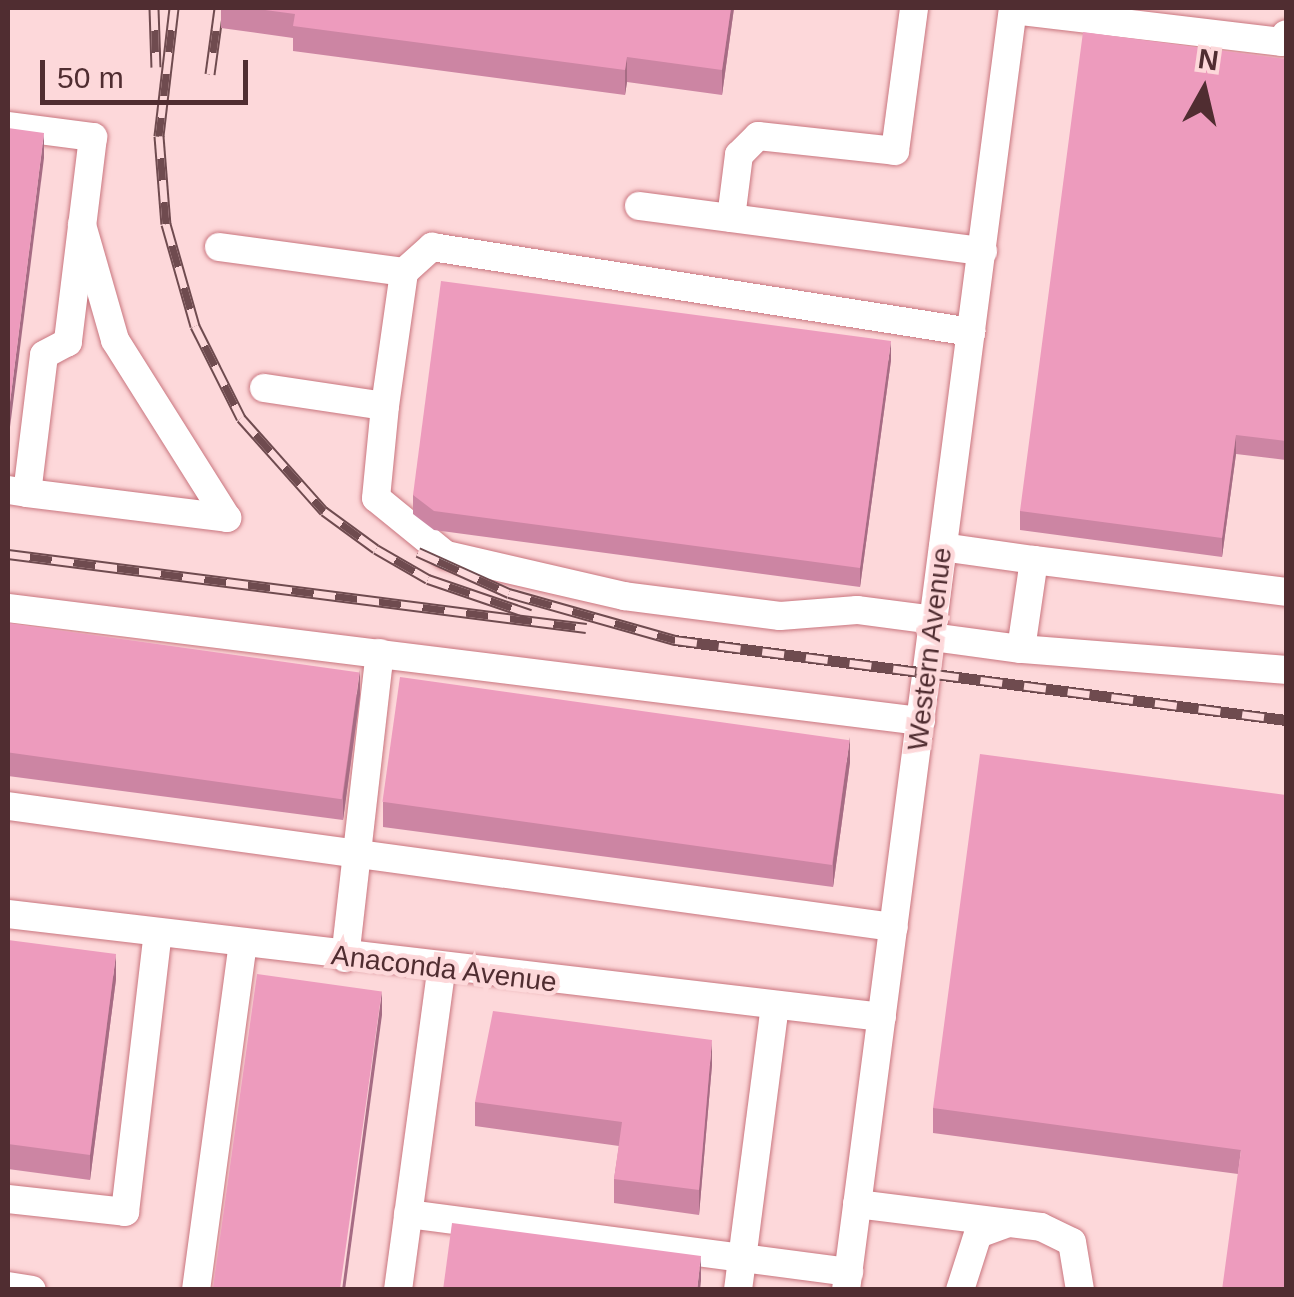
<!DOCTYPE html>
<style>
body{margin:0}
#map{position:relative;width:1294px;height:1297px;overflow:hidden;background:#fdd8da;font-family:Helvetica,sans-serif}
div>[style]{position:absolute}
.roads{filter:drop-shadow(0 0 2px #c9767f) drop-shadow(0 0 2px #c9767f)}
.minor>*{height:28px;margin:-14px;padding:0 14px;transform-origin:14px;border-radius:14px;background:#fff}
.rail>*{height:11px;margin-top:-5.5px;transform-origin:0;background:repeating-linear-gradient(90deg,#fdd8da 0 22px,#6f4b4f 0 44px);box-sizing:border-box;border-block:2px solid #6f4b4f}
.wall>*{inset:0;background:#cc85a3}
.shaded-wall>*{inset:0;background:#a66c84}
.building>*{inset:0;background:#ed9bbd;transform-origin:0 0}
span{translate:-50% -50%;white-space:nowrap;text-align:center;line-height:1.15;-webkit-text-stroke:9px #fdd8da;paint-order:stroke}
.street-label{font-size:28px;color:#502d31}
.frame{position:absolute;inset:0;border:10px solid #502d31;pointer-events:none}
.north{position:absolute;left:1154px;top:40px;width:100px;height:100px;-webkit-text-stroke:8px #fdd8da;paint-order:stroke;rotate:8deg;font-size:28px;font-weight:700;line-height:40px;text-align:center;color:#502d31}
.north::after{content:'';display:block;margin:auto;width:35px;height:45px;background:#502d31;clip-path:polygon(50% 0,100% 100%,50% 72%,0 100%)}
.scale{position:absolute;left:40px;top:60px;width:208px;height:45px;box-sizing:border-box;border:5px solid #502d31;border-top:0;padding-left:12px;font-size:30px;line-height:35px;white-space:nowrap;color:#502d31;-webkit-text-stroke:8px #fdd8da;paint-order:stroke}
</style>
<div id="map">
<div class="roads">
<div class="minor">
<div style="left:1013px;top:10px;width:270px;rotate:6.8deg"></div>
<div style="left:1281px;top:42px;width:9px;rotate:-58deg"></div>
<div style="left:8px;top:126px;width:86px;rotate:7.4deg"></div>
<div style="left:93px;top:137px;width:207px;rotate:97deg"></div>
<div style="left:68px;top:342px;width:27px;rotate:152deg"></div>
<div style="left:44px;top:355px;width:139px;rotate:97deg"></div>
<div style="left:27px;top:493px;width:19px;rotate:-171deg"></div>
<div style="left:639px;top:206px;width:347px;rotate:7.5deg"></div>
<div style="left:731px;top:218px;width:64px;rotate:-82.8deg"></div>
<div style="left:739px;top:155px;width:27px;rotate:-45deg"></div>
<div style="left:758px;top:136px;width:138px;rotate:6.2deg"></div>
<div style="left:895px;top:151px;width:144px;rotate:-82.4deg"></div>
<div style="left:219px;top:247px;width:187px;rotate:7.7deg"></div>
<div style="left:264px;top:388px;width:122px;rotate:8.5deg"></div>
<div style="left:27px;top:493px;width:202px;rotate:7.1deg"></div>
<div style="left:227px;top:518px;width:210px;rotate:-122.2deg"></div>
<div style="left:115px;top:340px;width:120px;rotate:-106deg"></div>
<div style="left:1034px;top:560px;width:254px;rotate:7.2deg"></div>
<div style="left:8px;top:608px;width:920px;rotate:7.06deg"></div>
<div style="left:934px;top:620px;width:78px;rotate:-172.6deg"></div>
<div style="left:857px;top:610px;width:77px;rotate:175.5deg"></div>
<div style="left:780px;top:616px;width:157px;rotate:-172.7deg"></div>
<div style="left:624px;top:596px;width:183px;rotate:-167deg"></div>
<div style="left:446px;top:555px;width:90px;rotate:-140.8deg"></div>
<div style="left:376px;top:498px;width:92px;rotate:-84.4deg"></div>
<div style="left:385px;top:406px;width:135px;rotate:-81.9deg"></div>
<div style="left:404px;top:272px;width:38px;rotate:-42deg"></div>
<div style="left:432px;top:247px;width:546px;rotate:8.96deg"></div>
<div style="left:932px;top:637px;width:90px;rotate:7.7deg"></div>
<div style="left:1021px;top:649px;width:90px;rotate:-81.7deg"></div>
<div style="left:1034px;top:560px;width:92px;rotate:-171.9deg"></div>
<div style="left:1021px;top:649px;width:266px;rotate:4.5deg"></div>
<div style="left:8px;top:806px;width:894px;rotate:7.78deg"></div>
<div style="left:8px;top:914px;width:880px;rotate:6.72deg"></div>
<div style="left:345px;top:958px;width:307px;rotate:-83.5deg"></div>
<div style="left:8px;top:1199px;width:118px;rotate:6.3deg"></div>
<div style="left:125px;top:1212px;width:281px;rotate:-83.3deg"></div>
<div style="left:857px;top:1204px;width:185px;rotate:7.1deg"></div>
<div style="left:1041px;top:1227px;width:34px;rotate:26deg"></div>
<div style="left:1072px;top:1242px;width:49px;rotate:80.5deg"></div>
<div style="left:408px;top:1214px;width:445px;rotate:7.5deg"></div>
<div style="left:8px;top:1286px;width:24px;rotate:9deg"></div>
<div style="left:196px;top:1290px;width:349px;rotate:-82.3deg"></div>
<div style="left:398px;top:1290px;width:322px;rotate:-82.3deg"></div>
<div style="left:738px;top:1290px;width:287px;rotate:-82.6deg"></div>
<div style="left:846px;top:1290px;width:1293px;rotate:-82.58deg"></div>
<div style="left:960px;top:1290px;width:59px;rotate:-72.2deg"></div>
<div style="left:978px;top:1234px;width:32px;rotate:-20deg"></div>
</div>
</div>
<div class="rail">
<div style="left:154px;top:8px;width:59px;rotate:88.1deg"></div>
<div style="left:174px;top:8px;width:129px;rotate:96.7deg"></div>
<div style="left:159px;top:136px;width:88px;rotate:85.5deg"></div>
<div style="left:166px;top:224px;width:106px;rotate:74.1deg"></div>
<div style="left:195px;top:326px;width:103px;rotate:63.4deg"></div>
<div style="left:241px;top:418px;width:125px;rotate:48.3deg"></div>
<div style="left:324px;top:511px;width:64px;rotate:36.2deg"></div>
<div style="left:376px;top:549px;width:60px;rotate:30deg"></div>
<div style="left:428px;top:579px;width:108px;rotate:18.9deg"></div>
<div style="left:210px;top:74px;width:67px;rotate:-82.2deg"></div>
<div style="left:418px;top:552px;width:100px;rotate:24.3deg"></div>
<div style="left:509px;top:593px;width:173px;rotate:15.8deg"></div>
<div style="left:675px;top:640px;width:616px;rotate:7.46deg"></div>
<div style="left:8px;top:554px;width:583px;rotate:7.3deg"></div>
</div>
<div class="wall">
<div style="clip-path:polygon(221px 8px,734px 8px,722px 95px,627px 82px,625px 95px,293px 51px,293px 38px,221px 28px)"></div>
<div style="clip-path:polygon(1286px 59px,1286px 460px,1236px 454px,1222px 557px,1020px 530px,1020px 511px)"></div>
<div style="clip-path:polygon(891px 360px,860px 587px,434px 530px,413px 514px,413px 495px)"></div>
<div style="clip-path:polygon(8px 623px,360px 695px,343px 820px,8px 776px)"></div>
<div style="clip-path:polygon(850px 762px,833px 887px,383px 827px,383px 802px)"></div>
<div style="clip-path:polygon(1286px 795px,1238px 1174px,933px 1133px,933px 1108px)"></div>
<div style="clip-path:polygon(8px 940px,116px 979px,90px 1180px,8px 1169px)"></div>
<div style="clip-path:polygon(712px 1065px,699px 1215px,614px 1203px,614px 1179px,619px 1146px,475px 1126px,475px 1102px)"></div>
</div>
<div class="shaded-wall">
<div style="clip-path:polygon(731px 8px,734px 8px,722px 95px,722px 70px)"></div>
<div style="clip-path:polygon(627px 57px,627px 82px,625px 95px,625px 70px)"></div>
<div style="clip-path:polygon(44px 133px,44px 158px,8px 443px,8px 418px)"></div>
<div style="clip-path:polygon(891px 341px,891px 360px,860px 587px,860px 568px)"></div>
<div style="clip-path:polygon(1236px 435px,1236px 454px,1222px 557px,1222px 538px)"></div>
<div style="clip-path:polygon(360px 670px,360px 695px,343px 820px,343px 796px)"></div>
<div style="clip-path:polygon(850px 737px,850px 762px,833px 887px,833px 862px)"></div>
<div style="clip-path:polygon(116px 954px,116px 979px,90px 1180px,90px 1155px)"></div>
<div style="clip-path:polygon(382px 991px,382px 1015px,345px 1290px,342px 1290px)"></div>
<div style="clip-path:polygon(712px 1040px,712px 1065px,699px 1215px,699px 1190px)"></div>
<div style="clip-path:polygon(701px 1256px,701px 1281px,700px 1290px,697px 1290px)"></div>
</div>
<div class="building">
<div style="clip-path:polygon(250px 8px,731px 8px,722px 70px,627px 57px,625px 70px,293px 26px,295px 14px)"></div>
<div style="clip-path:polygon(1083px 32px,1286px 59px,1286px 441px,1236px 435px,1222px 538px,1020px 511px)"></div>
<div style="clip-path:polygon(8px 128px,44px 133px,8px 418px)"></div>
<div style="clip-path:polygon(441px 281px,891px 341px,860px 568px,434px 511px,413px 495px)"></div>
<div style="left:8px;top:623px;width:355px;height:128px;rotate:8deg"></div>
<div style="left:400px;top:677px;width:454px;height:126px;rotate:8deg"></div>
<div style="clip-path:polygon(980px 754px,1286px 795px,1286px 1290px,1222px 1290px,1241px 1150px,933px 1108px)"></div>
<div style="clip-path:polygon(8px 940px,116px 954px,90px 1155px,8px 1144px)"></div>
<div style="left:257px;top:974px;width:126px;height:319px;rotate:8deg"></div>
<div style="clip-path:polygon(493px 1011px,712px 1040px,699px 1190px,614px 1179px,622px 1122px,475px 1102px)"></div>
<div style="clip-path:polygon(452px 1223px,701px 1256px,697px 1290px,443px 1290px)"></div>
</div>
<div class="street-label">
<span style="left:930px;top:649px;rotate:-83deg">Western Avenue</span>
<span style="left:444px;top:969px;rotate:7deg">Anaconda Avenue</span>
</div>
<div class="frame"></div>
<div class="north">N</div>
<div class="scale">50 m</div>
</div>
